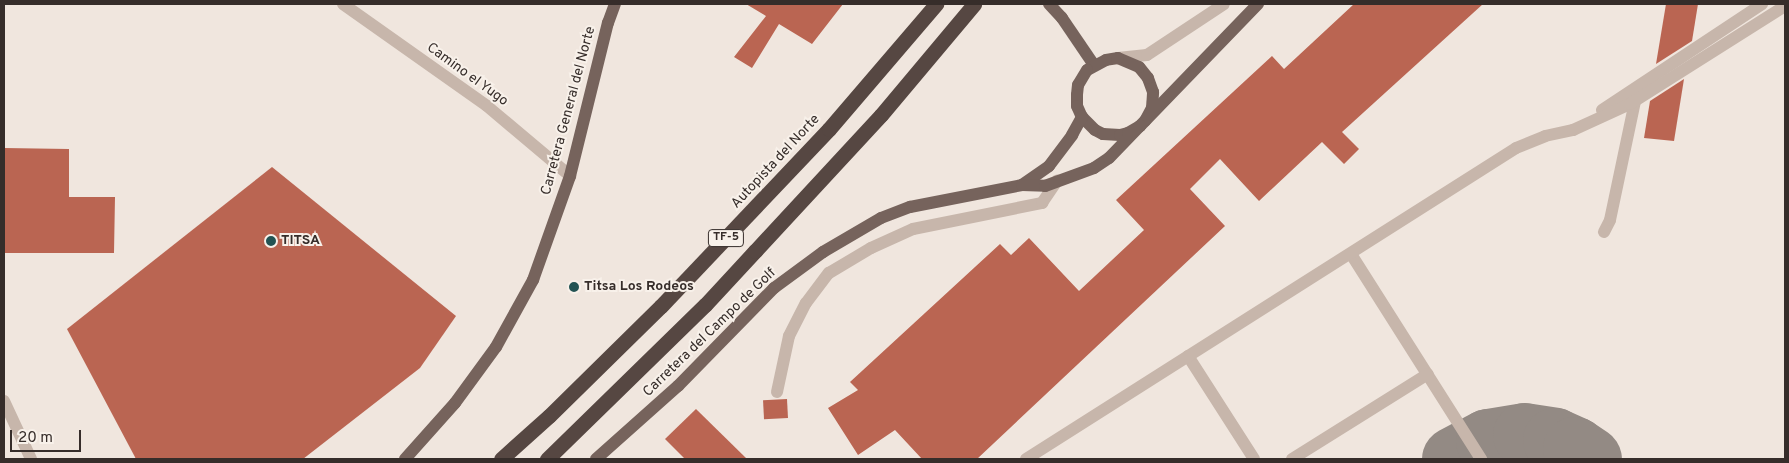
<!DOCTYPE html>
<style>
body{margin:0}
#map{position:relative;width:1789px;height:463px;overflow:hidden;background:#f0e6de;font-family:Overpass,sans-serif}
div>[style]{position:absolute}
.taxiway>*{height:64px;margin:-32px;padding:0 32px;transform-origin:32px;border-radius:32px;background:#938a84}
.building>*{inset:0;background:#ba6552;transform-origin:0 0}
.minor>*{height:12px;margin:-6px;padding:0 6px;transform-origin:6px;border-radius:6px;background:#c7b6ab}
.major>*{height:12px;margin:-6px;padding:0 6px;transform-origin:6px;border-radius:6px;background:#76635c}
.highway>*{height:15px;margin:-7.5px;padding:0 7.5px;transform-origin:7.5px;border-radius:7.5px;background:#564742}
.dots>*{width:14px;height:14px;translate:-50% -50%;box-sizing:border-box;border:2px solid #f8f1ea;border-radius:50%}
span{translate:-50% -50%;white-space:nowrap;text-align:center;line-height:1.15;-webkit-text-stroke:4px #f8f1ea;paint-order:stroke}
.shield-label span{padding:1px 4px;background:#f8f1ea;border:1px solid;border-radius:4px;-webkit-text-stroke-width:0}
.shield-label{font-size:12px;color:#362d2a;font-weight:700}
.street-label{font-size:14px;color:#362d2a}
.poi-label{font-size:14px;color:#362d2a;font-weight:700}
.left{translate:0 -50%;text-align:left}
.frame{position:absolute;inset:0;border:5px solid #362d2a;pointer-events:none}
.scale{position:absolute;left:10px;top:430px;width:71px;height:22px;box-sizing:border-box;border:2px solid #362d2a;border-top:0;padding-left:6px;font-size:15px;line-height:18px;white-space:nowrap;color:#362d2a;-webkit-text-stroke:4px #f8f1ea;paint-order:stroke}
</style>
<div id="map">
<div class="taxiway">
<div style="left:1454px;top:459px;width:38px;rotate:-28deg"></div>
<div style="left:1488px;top:441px;width:37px;rotate:-9deg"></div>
<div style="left:1525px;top:435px;width:30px;rotate:9deg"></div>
<div style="left:1555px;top:440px;width:22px;rotate:24deg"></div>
<div style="left:1575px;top:449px;width:18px;rotate:34deg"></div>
</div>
<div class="building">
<div style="clip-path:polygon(746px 4px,843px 4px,812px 44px,779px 24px,752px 68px,734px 57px,766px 16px)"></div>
<div style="clip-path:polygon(1354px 4px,1483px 4px,1342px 132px,1359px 149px,1344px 164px,1322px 142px,1259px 201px,1220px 159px,1190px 189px,1225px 226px,977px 459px,922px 459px,895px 430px,858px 455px,828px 408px,858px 390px,850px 382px,1000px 244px,1011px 255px,1029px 238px,1079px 291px,1144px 230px,1116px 200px,1272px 56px,1284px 69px)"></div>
<div style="clip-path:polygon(1666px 4px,1698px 4px,1692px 41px,1656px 64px)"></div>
<div style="clip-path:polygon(1684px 79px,1674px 141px,1644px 138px,1650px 101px)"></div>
<div style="clip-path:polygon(4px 148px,69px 149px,69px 197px,115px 197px,114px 253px,4px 253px)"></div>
<div style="clip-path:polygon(272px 167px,456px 316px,420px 368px,303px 459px,136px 459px,67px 329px)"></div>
<div style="left:787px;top:399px;width:19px;height:24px;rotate:87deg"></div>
<div style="clip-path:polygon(696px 409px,747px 459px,685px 459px,665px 439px)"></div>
</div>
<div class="minor">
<div style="left:343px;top:4px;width:176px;rotate:35.3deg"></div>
<div style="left:487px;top:106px;width:109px;rotate:40.1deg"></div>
<div style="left:1118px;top:58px;width:29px;rotate:-6deg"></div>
<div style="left:1147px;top:55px;width:92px;rotate:-33.5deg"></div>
<div style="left:1602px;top:110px;width:192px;rotate:-33.5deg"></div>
<div style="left:1604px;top:232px;width:13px;rotate:-63deg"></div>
<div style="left:1610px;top:220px;width:122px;rotate:-78.1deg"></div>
<div style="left:1351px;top:254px;width:243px;rotate:57.6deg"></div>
<div style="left:1188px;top:356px;width:122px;rotate:57.3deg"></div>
<div style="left:777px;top:392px;width:57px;rotate:-77.9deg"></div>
<div style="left:789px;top:336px;width:37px;rotate:-63deg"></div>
<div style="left:806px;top:303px;width:38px;rotate:-53deg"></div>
<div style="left:829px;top:273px;width:49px;rotate:-30.8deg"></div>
<div style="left:871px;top:248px;width:46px;rotate:-24.3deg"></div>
<div style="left:913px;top:229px;width:132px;rotate:-11.4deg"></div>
<div style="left:1042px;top:203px;width:27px;rotate:-56deg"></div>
<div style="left:4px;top:401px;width:64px;rotate:65deg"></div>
<div style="left:1026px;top:459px;width:580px;rotate:-32.4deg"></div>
<div style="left:1516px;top:148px;width:31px;rotate:-22deg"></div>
<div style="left:1545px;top:136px;width:29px;rotate:-12deg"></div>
<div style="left:1573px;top:130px;width:63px;rotate:-24.5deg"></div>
<div style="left:1630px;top:104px;width:183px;rotate:-32.3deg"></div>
<div style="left:1292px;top:459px;width:160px;rotate:-32deg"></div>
</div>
<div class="major">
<div style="left:1049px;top:4px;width:19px;rotate:47deg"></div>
<div style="left:1062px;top:18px;width:57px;rotate:55.8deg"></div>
<div style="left:1145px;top:121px;width:15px;rotate:-62deg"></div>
<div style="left:1152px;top:108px;width:16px;rotate:-86deg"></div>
<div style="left:1153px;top:92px;width:15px;rotate:-110deg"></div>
<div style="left:1148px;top:78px;width:14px;rotate:-129deg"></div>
<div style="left:1139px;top:67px;width:23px;rotate:-157deg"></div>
<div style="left:1118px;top:58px;width:12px;rotate:171deg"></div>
<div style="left:1106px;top:60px;width:21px;rotate:152deg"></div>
<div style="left:1087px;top:70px;width:17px;rotate:121deg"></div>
<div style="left:1078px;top:85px;width:10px;rotate:96deg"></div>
<div style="left:1077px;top:95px;width:11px;rotate:90deg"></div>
<div style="left:1077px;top:106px;width:12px;rotate:66deg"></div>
<div style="left:1082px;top:117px;width:18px;rotate:45deg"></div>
<div style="left:1095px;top:130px;width:9px;rotate:27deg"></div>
<div style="left:1103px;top:134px;width:17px;rotate:3deg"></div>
<div style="left:1120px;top:135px;width:8px;rotate:-14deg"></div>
<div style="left:1128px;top:133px;width:14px;rotate:-30deg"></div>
<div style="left:1140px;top:126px;width:170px;rotate:-46deg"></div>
<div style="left:1022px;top:185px;width:33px;rotate:-35deg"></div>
<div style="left:1049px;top:166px;width:39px;rotate:-53deg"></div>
<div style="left:1072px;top:135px;width:21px;rotate:-61deg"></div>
<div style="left:405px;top:459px;width:75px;rotate:-48.2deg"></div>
<div style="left:455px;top:403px;width:69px;rotate:-53.8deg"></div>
<div style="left:496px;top:347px;width:77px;rotate:-61.1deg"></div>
<div style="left:533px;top:280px;width:110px;rotate:-70.4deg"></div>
<div style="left:570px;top:176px;width:158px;rotate:-76.1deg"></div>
<div style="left:608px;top:23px;width:20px;rotate:-70deg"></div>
<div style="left:596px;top:459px;width:110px;rotate:-41.7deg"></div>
<div style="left:678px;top:386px;width:137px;rotate:-45.6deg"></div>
<div style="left:774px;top:288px;width:61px;rotate:-36.3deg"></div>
<div style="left:823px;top:252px;width:67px;rotate:-30.4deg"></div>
<div style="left:881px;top:218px;width:31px;rotate:-21deg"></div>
<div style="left:910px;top:207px;width:114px;rotate:-11.1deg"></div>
<div style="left:1022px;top:185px;width:23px;rotate:2deg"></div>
<div style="left:1045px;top:186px;width:52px;rotate:-20.2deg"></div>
<div style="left:1094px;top:168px;width:18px;rotate:-34deg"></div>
<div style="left:1109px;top:158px;width:45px;rotate:-45.9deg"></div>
</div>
<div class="highway">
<div style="left:501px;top:459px;width:64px;rotate:-41.9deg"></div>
<div style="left:549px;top:416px;width:157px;rotate:-44.5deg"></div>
<div style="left:661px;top:306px;width:244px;rotate:-46.5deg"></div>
<div style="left:829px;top:129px;width:165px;rotate:-49.4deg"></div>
<div style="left:547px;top:459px;width:221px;rotate:-44.3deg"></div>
<div style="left:705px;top:305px;width:74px;rotate:-47.2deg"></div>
<div style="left:755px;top:251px;width:185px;rotate:-47.2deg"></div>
<div style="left:881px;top:115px;width:145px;rotate:-50deg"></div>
</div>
<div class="dots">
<div style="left:271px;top:241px;background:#235353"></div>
<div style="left:574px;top:287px;background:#235353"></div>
</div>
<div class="shield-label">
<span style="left:726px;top:238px">TF-5</span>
</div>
<div class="street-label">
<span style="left:467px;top:75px;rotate:36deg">Camino el Yugo</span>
<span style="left:569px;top:111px;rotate:-75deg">Carretera General del Norte</span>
<span style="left:776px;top:162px;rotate:-47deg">Autopista del Norte</span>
<span style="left:710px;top:333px;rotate:-44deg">Carretera del Campo de Golf</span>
</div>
<div class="poi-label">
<span class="left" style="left:281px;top:241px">TITSA</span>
<span class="left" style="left:584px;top:287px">Titsa Los Rodeos</span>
</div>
<div class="frame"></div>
<div class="scale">20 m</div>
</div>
